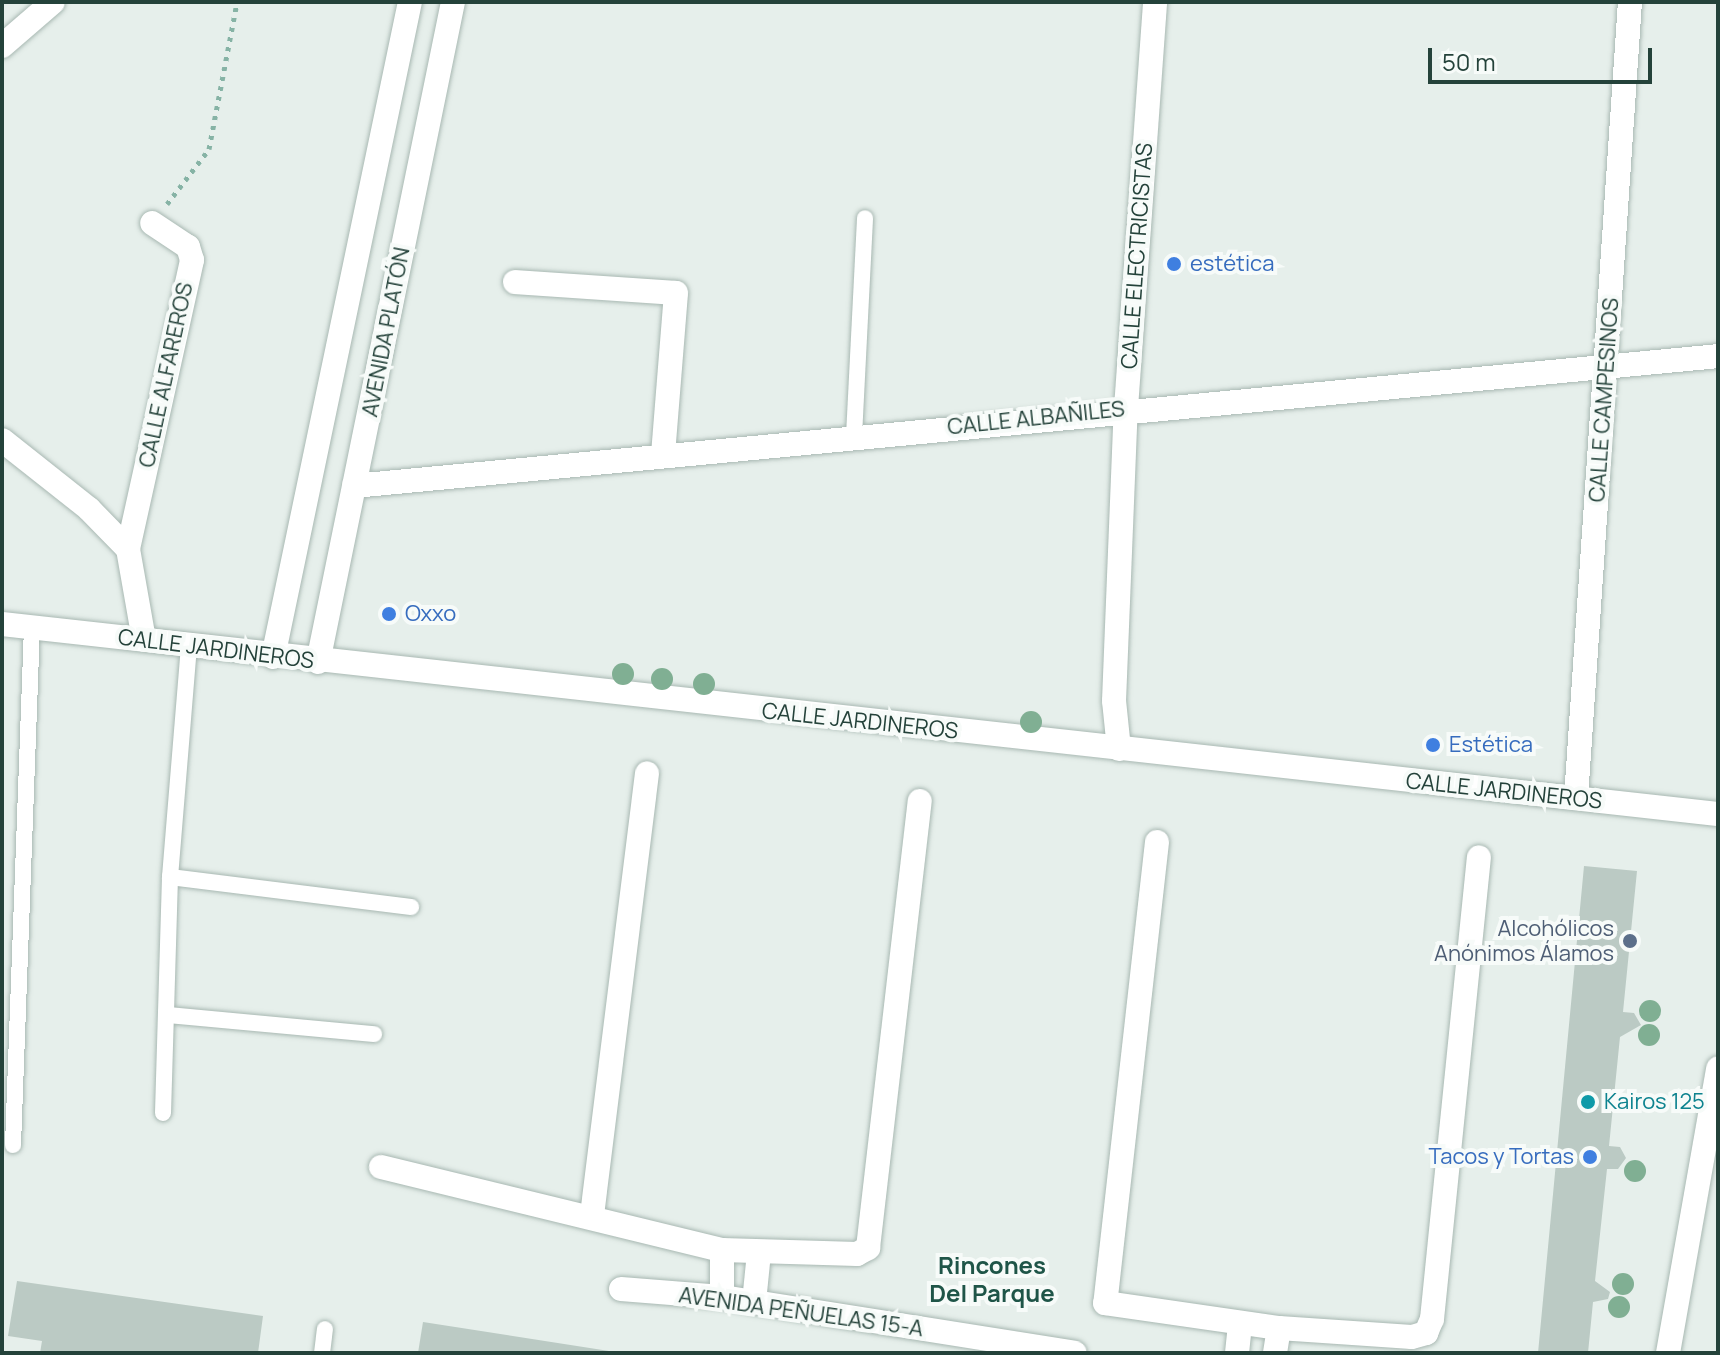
<!DOCTYPE html>
<meta charset="utf-8">
<style>
body{margin:0}
#map{position:relative;width:1720px;height:1355px;overflow:hidden;background:#e6efeb;font-family:Manrope,sans-serif}
div>[style]{position:absolute}
.building>*{inset:0;background:#bbcac4}
.path>*{height:5px;margin-top:-2.5px;transform-origin:0;background:repeating-linear-gradient(90deg,#86b3a5 0 4px,transparent 0 10px)}
.roads{filter:drop-shadow(0 0 2px #a8b8b2) drop-shadow(0 0 2px #a8b8b2)}
.lane>*{height:16px;margin:-8px;padding:0 8px;transform-origin:8px;border-radius:8px;background:#fff}
.street>*{height:24px;margin:-12px;padding:0 12px;transform-origin:12px;border-radius:12px;background:#fff}
.secondary>*{height:24px;margin:-12px;padding:0 12px;transform-origin:12px;border-radius:12px;background:#fff}
.trees>*{width:22px;height:22px;margin:-11px;border-radius:50%;background:#80af93}
.dots>*{width:22px;height:22px;translate:-50% -50%;box-sizing:border-box;border:4px solid #f7fbf9;border-radius:50%}
span{translate:-50% -50%;white-space:nowrap;text-align:center;line-height:1.15;-webkit-text-stroke:8px #f7fbf9;paint-order:stroke}
.street-label{font-size:22px;color:#24423a}
.shop-label{font-size:22px;color:#366cbe}
.left{translate:0 -50%;text-align:left}
.right{translate:-100% -50%;text-align:right}
.service-label{font-size:22px;color:#4e5e75}
.culture-label{font-size:22px;color:#0d838f}
.neighbourhood-label{font-size:24px;color:#1f5548;font-weight:700}
.frame{position:absolute;inset:0;border:4px solid #24423a;pointer-events:none}
.scale{position:absolute;left:1428px;top:48px;width:224px;height:36px;box-sizing:border-box;border:4px solid #24423a;border-top:0;padding-left:10px;font-size:24px;line-height:28px;white-space:nowrap;color:#24423a;-webkit-text-stroke:6px #f7fbf9;paint-order:stroke}
</style>
<div id="map">
<div class="building">
<div style="clip-path:polygon(1584px 866px,1637px 871px,1623px 1012px,1634px 1013px,1641px 1025px,1620px 1037px,1609px 1146px,1620px 1147px,1626px 1158px,1618px 1169px,1607px 1169px,1595px 1281px,1610px 1292px,1608px 1299px,1593px 1302px,1588px 1353px,1538px 1353px)"></div>
<div style="clip-path:polygon(17px 1281px,263px 1316px,258px 1353px,40px 1353px,42px 1341px,8px 1336px)"></div>
<div style="clip-path:polygon(423px 1322px,609px 1351px,609px 1353px,418px 1353px)"></div>
</div>
<div class="path">
<div style="left:167px;top:204px;width:69px;rotate:-52.6deg"></div>
<div style="left:209px;top:149px;width:150px;rotate:-79.2deg"></div>
</div>
<div class="roads">
<div class="lane">
<div style="left:854px;top:436px;width:218px;rotate:-87.1deg"></div>
<div style="left:170px;top:877px;width:243px;rotate:7.1deg"></div>
<div style="left:168px;top:1015px;width:207px;rotate:5.3deg"></div>
<div style="left:163px;top:1113px;width:236px;rotate:-88.3deg"></div>
<div style="left:170px;top:877px;width:230px;rotate:-85.3deg"></div>
<div style="left:13px;top:1145px;width:518px;rotate:-87.9deg"></div>
<div style="left:322px;top:1353px;width:24px;rotate:-83deg"></div>
</div>
<div class="street">
<div style="left:2px;top:46px;width:67px;rotate:-40.8deg"></div>
<div style="left:515px;top:282px;width:161px;rotate:3.9deg"></div>
<div style="left:676px;top:293px;width:163px;rotate:94.6deg"></div>
<div style="left:2px;top:440px;width:111px;rotate:38.4deg"></div>
<div style="left:89px;top:509px;width:56px;rotate:45.7deg"></div>
<div style="left:128px;top:549px;width:92px;rotate:80deg"></div>
<div style="left:354px;top:486px;width:1370px;rotate:-5.44deg"></div>
<div style="left:128px;top:549px;width:296px;rotate:-77.5deg"></div>
<div style="left:192px;top:260px;width:14px;rotate:-107deg"></div>
<div style="left:188px;top:247px;width:43px;rotate:-146.3deg"></div>
<div style="left:2px;top:624px;width:1726px;rotate:6.32deg"></div>
<div style="left:273px;top:657px;width:669px;rotate:-78.19deg"></div>
<div style="left:318px;top:662px;width:674px;rotate:-78.44deg"></div>
<div style="left:1119px;top:749px;width:48px;rotate:-95.9deg"></div>
<div style="left:1114px;top:701px;width:293px;rotate:-87.7deg"></div>
<div style="left:1126px;top:408px;width:407px;rotate:-85.9deg"></div>
<div style="left:1576px;top:798px;width:798px;rotate:-86.12deg"></div>
<div style="left:1157px;top:842px;width:464px;rotate:96.4deg"></div>
<div style="left:1105px;top:1303px;width:176px;rotate:8.2deg"></div>
<div style="left:1279px;top:1328px;width:133px;rotate:3.9deg"></div>
<div style="left:1412px;top:1337px;width:15px;rotate:-16deg"></div>
<div style="left:1426px;top:1333px;width:15px;rotate:-67deg"></div>
<div style="left:1432px;top:1319px;width:464px;rotate:-84.2deg"></div>
<div style="left:381px;top:1167px;width:351px;rotate:13.7deg"></div>
<div style="left:722px;top:1250px;width:135px;rotate:1.7deg"></div>
<div style="left:857px;top:1254px;width:13px;rotate:-29deg"></div>
<div style="left:868px;top:1248px;width:450px;rotate:-83.4deg"></div>
<div style="left:592px;top:1215px;width:445px;rotate:-82.9deg"></div>
<div style="left:722px;top:1250px;width:47px;rotate:90deg"></div>
<div style="left:621px;top:1289px;width:101px;rotate:4.5deg"></div>
<div style="left:722px;top:1297px;width:357px;rotate:9deg"></div>
<div style="left:754px;top:1302px;width:49px;rotate:-84.2deg"></div>
<div style="left:1237px;top:1353px;width:30px;rotate:-84deg"></div>
<div style="left:1275px;top:1353px;width:25px;rotate:-81deg"></div>
</div>
<div class="secondary">
<div style="left:1668px;top:1353px;width:289px;rotate:-80deg"></div>
</div>
</div>
<div class="trees">
<div style="left:623px;top:674px"></div>
<div style="left:662px;top:679px"></div>
<div style="left:704px;top:684px"></div>
<div style="left:1031px;top:722px"></div>
<div style="left:1650px;top:1011px"></div>
<div style="left:1649px;top:1035px"></div>
<div style="left:1635px;top:1171px"></div>
<div style="left:1623px;top:1284px"></div>
<div style="left:1619px;top:1307px"></div>
</div>
<div class="dots">
<div style="left:1174px;top:264px;background:#3f7fe0"></div>
<div style="left:389px;top:614px;background:#3f7fe0"></div>
<div style="left:1433px;top:745px;background:#3f7fe0"></div>
<div style="left:1630px;top:941px;background:#5c6f8a"></div>
<div style="left:1588px;top:1102px;background:#0f9aa8"></div>
<div style="left:1590px;top:1157px;background:#3f7fe0"></div>
</div>
<div class="street-label">
<span style="left:1137px;top:256px;rotate:-86deg">CALLE ELECTRICISTAS</span>
<span style="left:386px;top:332px;rotate:-79deg">AVENIDA PLATÓN</span>
<span style="left:166px;top:375px;rotate:-78deg">CALLE ALFAREROS</span>
<span style="left:1604px;top:400px;rotate:-86deg">CALLE CAMPESINOS</span>
<span style="left:1036px;top:418px;rotate:-6deg">CALLE ALBAÑILES</span>
<span style="left:216px;top:649px;rotate:7deg">CALLE JARDINEROS</span>
<span style="left:860px;top:721px;rotate:6deg">CALLE JARDINEROS</span>
<span style="left:1504px;top:791px;rotate:6deg">CALLE JARDINEROS</span>
<span style="left:801px;top:1312px;rotate:8deg">AVENIDA PEÑUELAS 15-A</span>
</div>
<div class="shop-label">
<span class="left" style="left:1190px;top:264px">estética</span>
<span class="left" style="left:405px;top:614px">Oxxo</span>
<span class="left" style="left:1449px;top:745px">Estética</span>
<span class="right" style="left:1574px;top:1157px">Tacos y Tortas</span>
</div>
<div class="service-label">
<span class="right" style="left:1614px;top:941px">Alcohólicos<br>Anónimos Álamos</span>
</div>
<div class="culture-label">
<span class="left" style="left:1604px;top:1102px">Kairos 125</span>
</div>
<div class="neighbourhood-label">
<span style="left:992px;top:1279px">Rincones<br>Del Parque</span>
</div>
<div class="frame"></div>
<div class="scale">50 m</div>
</div>
